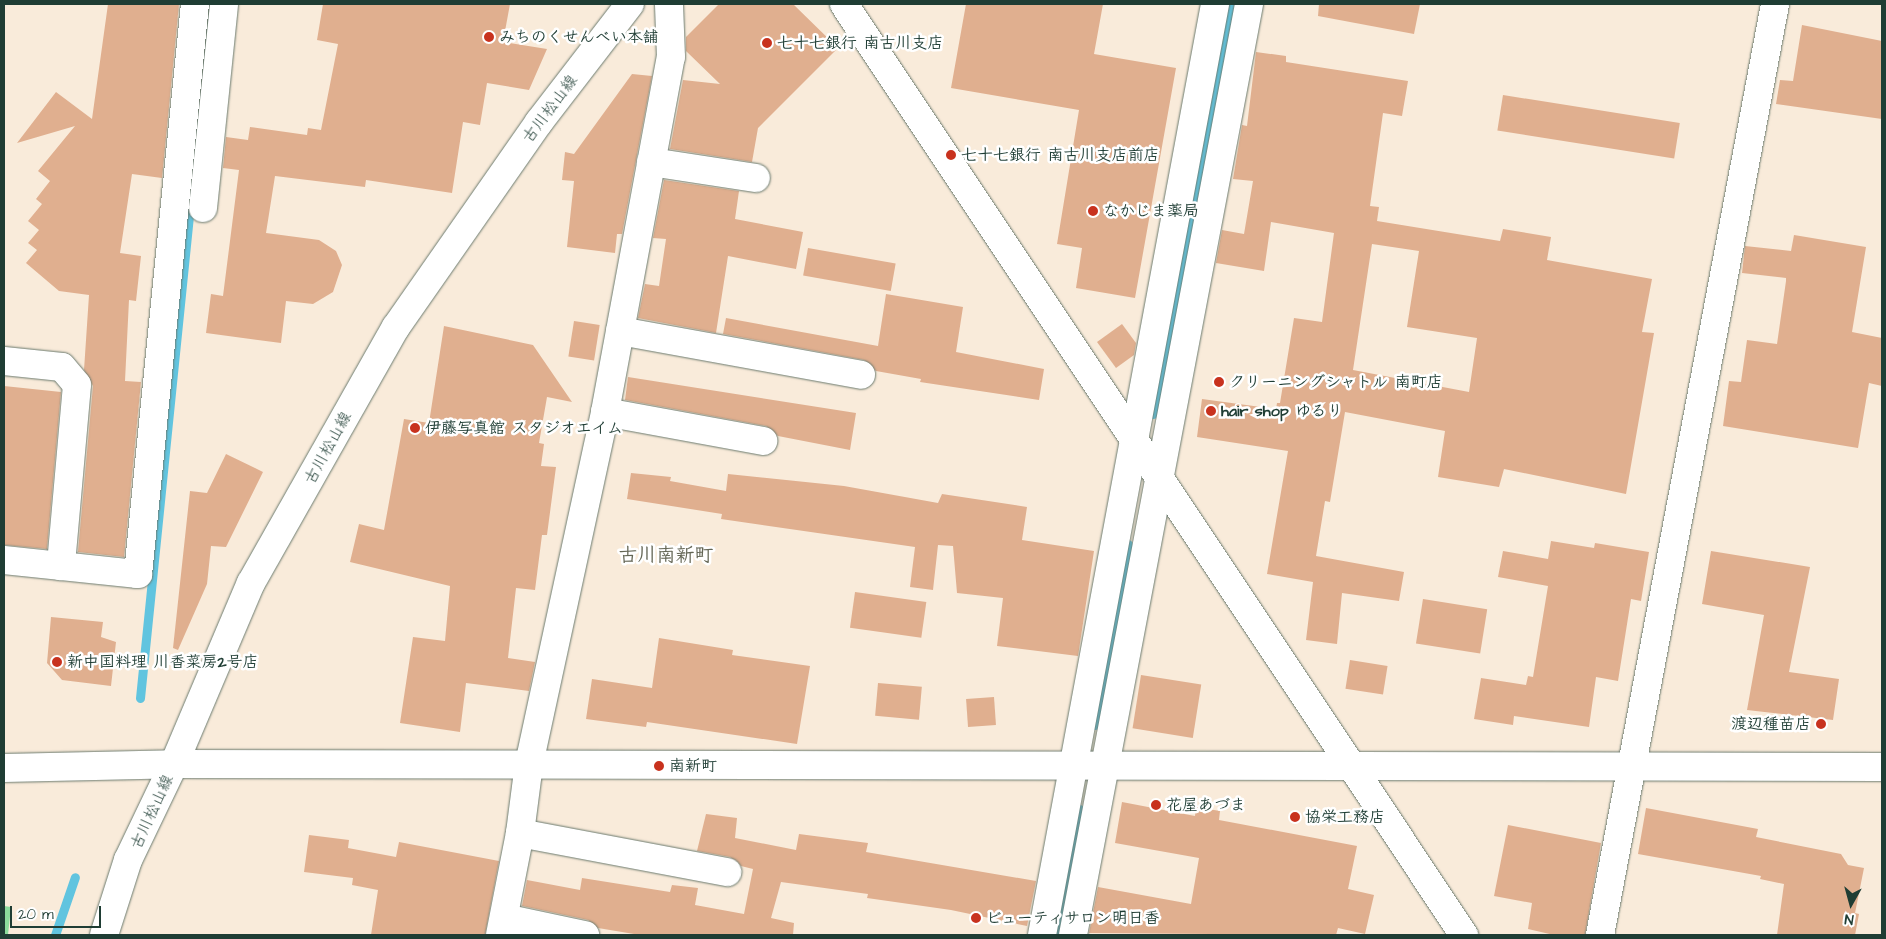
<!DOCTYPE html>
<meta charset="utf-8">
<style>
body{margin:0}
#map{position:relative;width:1886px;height:939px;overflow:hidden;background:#f9ebda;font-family:"Architects Daughter","Klee One",sans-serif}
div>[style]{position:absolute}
.green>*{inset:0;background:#8bdc9c}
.stream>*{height:9px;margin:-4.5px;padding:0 4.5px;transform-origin:4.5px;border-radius:4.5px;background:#61c4df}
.building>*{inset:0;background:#e0af8f;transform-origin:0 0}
.roads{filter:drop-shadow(0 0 1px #6b7a6e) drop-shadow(0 0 1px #6b7a6e)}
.minor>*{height:28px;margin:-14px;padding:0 14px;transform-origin:14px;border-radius:14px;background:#fff}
.major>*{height:28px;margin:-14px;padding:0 14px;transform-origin:14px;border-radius:14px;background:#fff}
.dots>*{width:14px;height:14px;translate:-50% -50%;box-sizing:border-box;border:2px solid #fff;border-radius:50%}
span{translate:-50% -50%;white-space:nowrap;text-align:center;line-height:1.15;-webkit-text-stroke:5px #fff;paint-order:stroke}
.poi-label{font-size:16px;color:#1f3d34;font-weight:700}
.left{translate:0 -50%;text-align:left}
.right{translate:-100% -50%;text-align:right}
.street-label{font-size:16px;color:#1f3d34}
.quarter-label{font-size:19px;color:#636554;font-weight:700}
.frame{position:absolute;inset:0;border:5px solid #1f3d34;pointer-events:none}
.north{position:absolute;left:1826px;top:879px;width:50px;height:50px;-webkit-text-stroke:4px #fff;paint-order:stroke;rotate:187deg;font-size:14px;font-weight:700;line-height:20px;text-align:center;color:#1f3d34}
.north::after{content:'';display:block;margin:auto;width:18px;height:22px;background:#1f3d34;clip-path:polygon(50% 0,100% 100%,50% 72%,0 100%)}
.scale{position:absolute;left:10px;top:906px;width:91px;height:22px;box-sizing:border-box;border:2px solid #1f3d34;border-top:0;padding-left:6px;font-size:15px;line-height:18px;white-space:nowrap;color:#1f3d34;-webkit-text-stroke:4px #fff;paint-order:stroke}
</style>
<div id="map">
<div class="green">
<div style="clip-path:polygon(4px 906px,11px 907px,8px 935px,4px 935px)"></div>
</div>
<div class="stream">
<div style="left:1153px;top:414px;width:417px;rotate:-79.4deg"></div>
<div style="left:140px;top:698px;width:505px;rotate:-84.2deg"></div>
<div style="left:1095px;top:725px;width:184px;rotate:-79.7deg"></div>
<div style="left:55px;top:935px;width:61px;rotate:-71deg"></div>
<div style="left:1057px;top:935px;width:128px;rotate:-80.1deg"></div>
</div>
<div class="building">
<div style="clip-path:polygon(108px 4px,179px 4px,162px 178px,132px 174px,120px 253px,141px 256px,136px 301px,129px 300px,125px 381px,141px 382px,124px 557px,78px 552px,93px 386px,84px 370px,89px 295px,59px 291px,26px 263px,37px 250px,28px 243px,39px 230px,28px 221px,42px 204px,36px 199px,50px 181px,38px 171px,75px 126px,17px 143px,56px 92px,92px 119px)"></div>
<div style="clip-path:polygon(323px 4px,510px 4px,503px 42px,547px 49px,529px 90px,487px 83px,480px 125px,463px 122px,452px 193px,366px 180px,365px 187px,275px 176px,266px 233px,319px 240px,336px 251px,342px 265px,333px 292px,313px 304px,286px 301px,281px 343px,206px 333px,211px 294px,223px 296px,239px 170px,223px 168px,226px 137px,248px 140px,250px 127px,307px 135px,308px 128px,321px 130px,338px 44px,317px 40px)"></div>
<div style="clip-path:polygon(719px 4px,793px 4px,838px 48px,758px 128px,752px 162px,670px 149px,683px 80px,720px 84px,686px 51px,686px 37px)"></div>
<div style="clip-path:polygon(966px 4px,1103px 4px,1094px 54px,1176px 68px,1135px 298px,1076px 288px,1082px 248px,1057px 244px,1079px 110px,951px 88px)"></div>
<div style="clip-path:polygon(1319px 4px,1420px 4px,1414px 34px,1318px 16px)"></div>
<div style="clip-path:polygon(1802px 25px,1882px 41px,1882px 119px,1776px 104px,1780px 80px,1793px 81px)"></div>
<div style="clip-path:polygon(evenodd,1256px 52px,1286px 56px,1286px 62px,1408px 81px,1402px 116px,1383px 113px,1370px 206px,1379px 207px,1377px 221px,1500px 241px,1503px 229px,1551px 237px,1547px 260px,1652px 279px,1642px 332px,1654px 333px,1626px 494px,1504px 469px,1499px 487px,1438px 477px,1445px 431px,1345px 412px,1330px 502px,1325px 501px,1316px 556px,1404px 572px,1399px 601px,1342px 593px,1337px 644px,1306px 640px,1313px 582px,1267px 574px,1288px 451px,1197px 437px,1202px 399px,1276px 409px,1277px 403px,1280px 403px,1294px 318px,1322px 322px,1334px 233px,1271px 222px,1264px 271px,1216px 263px,1222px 230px,1244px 234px,1253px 181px,1233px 179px,1242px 125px,1247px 126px,1256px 52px,1372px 244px,1419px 251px,1407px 327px,1477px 338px,1469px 392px,1353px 370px,1372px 244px)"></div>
<div style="clip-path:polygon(632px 74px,652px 76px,622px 234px,617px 234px,615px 253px,567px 247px,574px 181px,562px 180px,565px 152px,574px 154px)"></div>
<div style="left:1503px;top:95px;width:179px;height:36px;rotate:9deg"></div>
<div style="clip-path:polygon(664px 180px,739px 191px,735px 219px,803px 232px,796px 269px,728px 256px,716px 333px,638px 318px,645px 284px,659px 286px,666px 239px,653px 238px)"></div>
<div style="clip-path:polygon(1794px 235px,1866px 247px,1852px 332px,1882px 338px,1882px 386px,1869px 383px,1858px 448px,1723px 426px,1729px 381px,1741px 382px,1747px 340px,1777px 344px,1786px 281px,1786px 278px,1742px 273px,1745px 246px,1791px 251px)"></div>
<div style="left:808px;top:248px;width:89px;height:28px;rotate:10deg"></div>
<div style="clip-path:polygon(886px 294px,963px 307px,956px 352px,1044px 369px,1039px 400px,920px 382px,921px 379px,876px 371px,864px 360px,723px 334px,726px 318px,878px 346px)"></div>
<div style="left:574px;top:321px;width:26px;height:36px;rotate:9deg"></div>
<div style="clip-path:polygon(1122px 324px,1136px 343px,1134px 355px,1116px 368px,1097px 342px)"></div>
<div style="clip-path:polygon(444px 326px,533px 345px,572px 402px,547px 397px,539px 443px,544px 444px,541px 466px,556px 467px,547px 535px,542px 535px,535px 590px,516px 588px,508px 658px,535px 662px,529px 691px,466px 683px,460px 732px,400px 723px,413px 637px,445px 641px,450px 586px,350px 562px,359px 524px,384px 530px,404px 419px,429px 423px)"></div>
<div style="clip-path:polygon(628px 377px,856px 413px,850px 450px,778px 436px,766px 426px,625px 400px)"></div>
<div style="clip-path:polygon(4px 386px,61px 392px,47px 549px,4px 545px)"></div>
<div style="clip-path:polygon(226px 454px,263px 472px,226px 547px,211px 546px,207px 584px,178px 650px,173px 648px,190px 491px,207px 493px)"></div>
<div style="clip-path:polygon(631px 473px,671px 477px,670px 481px,726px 491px,728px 474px,844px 486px,938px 503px,942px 494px,1027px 507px,1022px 540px,1094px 551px,1078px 656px,997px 646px,1003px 598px,957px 593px,953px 546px,938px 545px,933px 590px,910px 587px,915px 547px,721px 519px,722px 514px,627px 499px)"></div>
<div style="clip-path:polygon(1551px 541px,1594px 548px,1595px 543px,1649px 552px,1641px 601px,1631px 599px,1618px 681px,1596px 677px,1589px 727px,1514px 716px,1513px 725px,1474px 719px,1481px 678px,1526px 685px,1528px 676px,1533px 677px,1548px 586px,1498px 577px,1503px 551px,1548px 559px)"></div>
<div style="clip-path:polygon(1711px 551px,1810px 567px,1789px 672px,1839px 679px,1833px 720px,1747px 710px,1764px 615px,1702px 604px)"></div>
<div style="left:855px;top:592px;width:72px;height:36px;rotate:8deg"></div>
<div style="left:1423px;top:599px;width:65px;height:45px;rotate:9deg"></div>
<div style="clip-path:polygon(51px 617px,103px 622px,101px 637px,116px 642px,111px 686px,62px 680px,47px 663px)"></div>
<div style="clip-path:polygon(659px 638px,733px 650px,732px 655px,810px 666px,797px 744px,647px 722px,646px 727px,586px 719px,592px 679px,652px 688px)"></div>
<div style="left:1350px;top:660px;width:38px;height:29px;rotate:9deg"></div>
<div style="left:1141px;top:675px;width:61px;height:54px;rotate:9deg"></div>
<div style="left:878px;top:683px;width:44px;height:33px;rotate:5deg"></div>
<div style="left:994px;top:697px;width:28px;height:28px;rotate:86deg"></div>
<div style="clip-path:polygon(1122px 802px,1195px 816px,1196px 807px,1220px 811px,1219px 820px,1357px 846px,1348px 889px,1374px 895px,1365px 934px,1338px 928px,1336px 935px,1089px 933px,1098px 887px,1191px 904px,1199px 858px,1115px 843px)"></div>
<div style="clip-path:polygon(1646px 808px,1758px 829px,1756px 837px,1841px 854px,1848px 865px,1864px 868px,1855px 913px,1859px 914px,1855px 935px,1777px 935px,1784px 884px,1760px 879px,1761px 876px,1638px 854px)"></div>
<div style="clip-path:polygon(706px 814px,737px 818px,735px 838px,796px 850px,799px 834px,868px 843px,866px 852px,1036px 881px,1027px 926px,951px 910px,867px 898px,868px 894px,781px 882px,771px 918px,794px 923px,793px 935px,640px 935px,598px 928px,588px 920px,522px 906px,527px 880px,580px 890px,582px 878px,670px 892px,672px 885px,698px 888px,695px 905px,744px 914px,753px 869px,741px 866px,730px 857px,697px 851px)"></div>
<div style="clip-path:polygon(1508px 825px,1601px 843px,1585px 935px,1554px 935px,1528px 929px,1532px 903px,1494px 896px)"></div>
<div style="clip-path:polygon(309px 835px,349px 840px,348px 848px,396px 857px,399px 842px,499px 861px,485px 935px,371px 935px,378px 890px,352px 885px,353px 878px,304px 872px)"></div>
</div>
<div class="roads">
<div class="minor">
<div style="left:844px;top:4px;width:1119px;rotate:56.34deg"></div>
<div style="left:651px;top:162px;width:106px;rotate:8.7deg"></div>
<div style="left:203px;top:208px;width:205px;rotate:-84.1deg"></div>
<div style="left:620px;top:331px;width:245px;rotate:10.3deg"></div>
<div style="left:4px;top:361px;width:58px;rotate:5.9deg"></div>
<div style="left:62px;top:367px;width:23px;rotate:50deg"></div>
<div style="left:77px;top:385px;width:182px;rotate:95.1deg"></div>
<div style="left:605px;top:412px;width:161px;rotate:10.4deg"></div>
<div style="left:4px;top:560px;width:135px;rotate:6deg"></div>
<div style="left:138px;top:574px;width:573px;rotate:-84.29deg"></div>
<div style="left:4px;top:768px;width:170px;rotate:-1.3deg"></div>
<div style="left:174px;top:764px;width:1708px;rotate:0.1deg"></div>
<div style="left:520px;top:833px;width:211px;rotate:10.7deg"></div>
<div style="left:504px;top:918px;width:83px;rotate:11.9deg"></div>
<div style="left:500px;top:935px;width:104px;rotate:-78.9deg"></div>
<div style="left:520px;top:833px;width:70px;rotate:-82.6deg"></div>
<div style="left:529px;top:764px;width:360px;rotate:-77.8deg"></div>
<div style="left:605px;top:412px;width:361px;rotate:-79.5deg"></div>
<div style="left:671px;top:57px;width:53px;rotate:-92.2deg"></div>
<div style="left:1042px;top:935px;width:947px;rotate:-79.47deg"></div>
<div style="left:1073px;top:935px;width:947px;rotate:-79.29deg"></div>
<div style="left:1600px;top:935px;width:947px;rotate:-79.35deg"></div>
</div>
<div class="major">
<div style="left:104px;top:935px;width:79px;rotate:-72.3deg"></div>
<div style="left:128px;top:860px;width:106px;rotate:-64.4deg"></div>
<div style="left:174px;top:764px;width:197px;rotate:-67deg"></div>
<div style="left:251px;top:583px;width:294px;rotate:-60.5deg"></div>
<div style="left:396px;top:327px;width:250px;rotate:-55.1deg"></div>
<div style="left:539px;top:122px;width:149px;rotate:-52.4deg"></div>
</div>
</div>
<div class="dots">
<div style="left:489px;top:37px;background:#c8321e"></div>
<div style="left:767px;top:43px;background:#c8321e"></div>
<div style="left:951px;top:155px;background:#c8321e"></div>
<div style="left:1093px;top:211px;background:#c8321e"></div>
<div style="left:1219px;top:382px;background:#c8321e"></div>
<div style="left:1211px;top:411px;background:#c8321e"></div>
<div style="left:415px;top:428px;background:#c8321e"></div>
<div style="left:57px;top:662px;background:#c8321e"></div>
<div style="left:1821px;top:724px;background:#c8321e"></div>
<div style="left:659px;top:766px;background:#c8321e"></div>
<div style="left:1156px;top:805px;background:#c8321e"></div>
<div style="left:1295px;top:817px;background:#c8321e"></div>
<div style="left:976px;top:918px;background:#c8321e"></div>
</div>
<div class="poi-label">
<span class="left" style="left:499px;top:37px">みちのくせんべい本舗</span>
<span class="left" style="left:777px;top:43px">七十七銀行 南古川支店</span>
<span class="left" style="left:961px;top:155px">七十七銀行 南古川支店前店</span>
<span class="left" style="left:1103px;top:211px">なかじま薬局</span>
<span class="left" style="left:1229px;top:382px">クリーニングシャトル 南町店</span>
<span class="left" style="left:1221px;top:411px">hair shop ゆるり</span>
<span class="left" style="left:425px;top:428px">伊藤写真館 スタジオエイム</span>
<span class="left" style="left:67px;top:662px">新中国料理 川香菜房2号店</span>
<span class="right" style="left:1811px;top:724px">渡辺種苗店</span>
<span class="left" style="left:669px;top:766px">南新町</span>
<span class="left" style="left:1166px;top:805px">花屋あづま</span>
<span class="left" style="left:1305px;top:817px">協栄工務店</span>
<span class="left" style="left:986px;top:918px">ビューティサロン明日香</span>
</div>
<div class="street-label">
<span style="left:550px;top:109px;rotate:-53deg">古川松山線</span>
<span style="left:328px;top:448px;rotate:-61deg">古川松山線</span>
<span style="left:152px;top:812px;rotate:-65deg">古川松山線</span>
</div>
<div class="quarter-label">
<span style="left:666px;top:556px">古川南新町</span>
</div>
<div class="frame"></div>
<div class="north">N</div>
<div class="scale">20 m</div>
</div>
